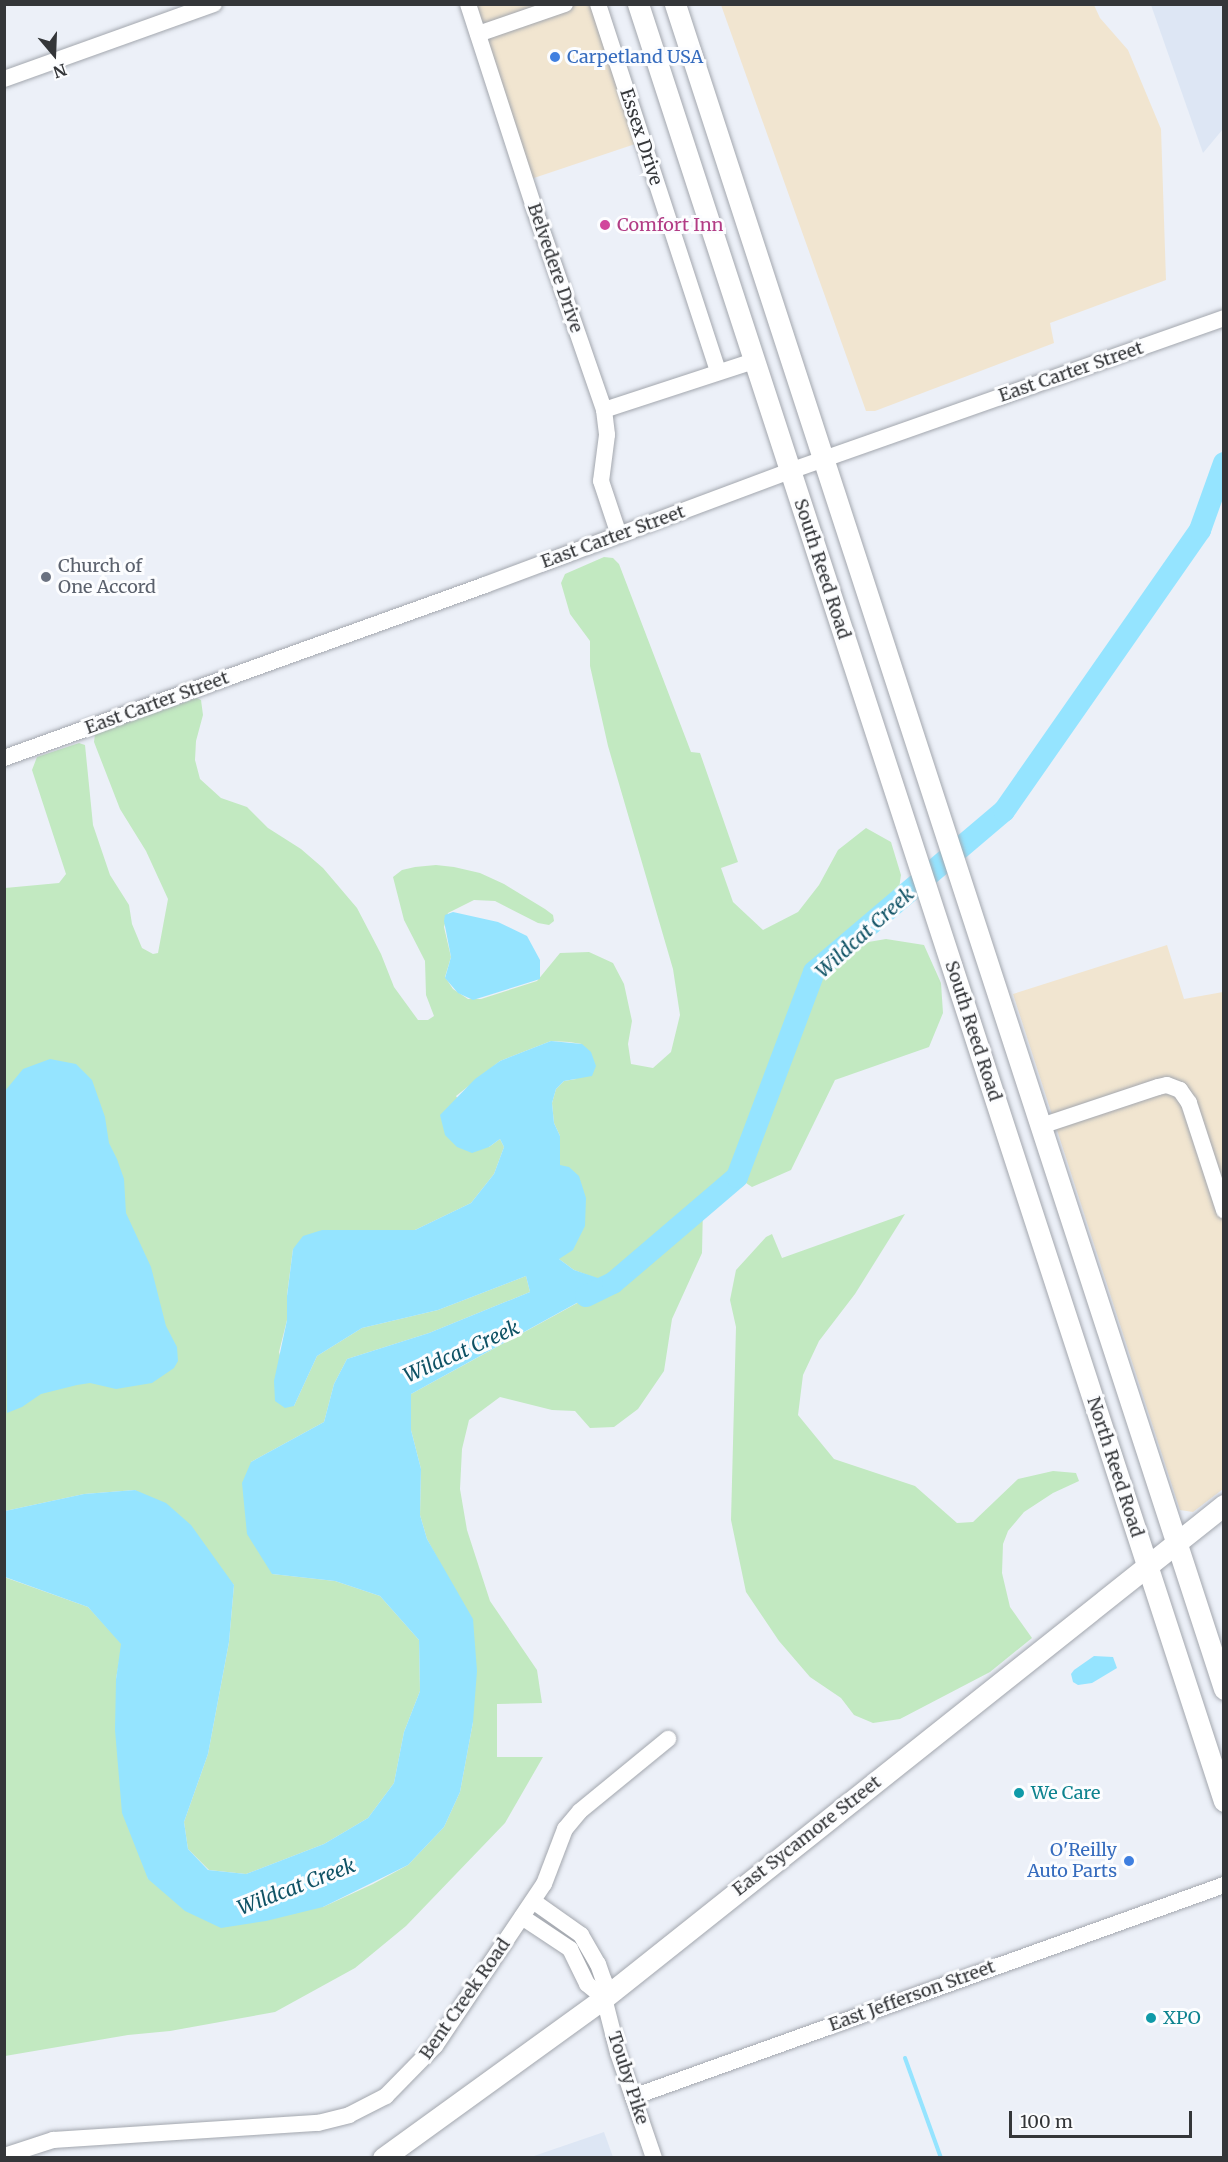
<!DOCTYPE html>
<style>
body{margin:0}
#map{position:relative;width:1228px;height:2162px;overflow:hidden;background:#ecf0f8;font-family:Merriweather,serif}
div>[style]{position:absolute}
.commercial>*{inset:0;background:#f1e5d0}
.built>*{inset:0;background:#dde6f4}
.green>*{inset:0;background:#c2e9c1}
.water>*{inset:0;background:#95e4ff}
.stream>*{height:4px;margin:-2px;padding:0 2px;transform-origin:2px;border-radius:2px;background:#95e4ff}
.river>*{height:22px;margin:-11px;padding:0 11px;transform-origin:11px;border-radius:11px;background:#95e4ff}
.roads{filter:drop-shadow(0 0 2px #a3a7ae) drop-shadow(0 0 2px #a3a7ae)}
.minor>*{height:16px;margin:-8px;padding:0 8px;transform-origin:8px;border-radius:8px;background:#fff}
.major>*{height:21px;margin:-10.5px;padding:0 10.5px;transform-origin:10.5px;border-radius:10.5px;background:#fff}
.dots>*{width:16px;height:16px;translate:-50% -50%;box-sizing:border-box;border:3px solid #fcfdff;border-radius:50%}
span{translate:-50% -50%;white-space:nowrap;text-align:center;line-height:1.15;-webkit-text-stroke:6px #fcfdff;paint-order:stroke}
.shop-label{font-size:18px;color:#366cbe}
.left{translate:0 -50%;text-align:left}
.right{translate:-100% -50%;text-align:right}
.street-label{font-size:18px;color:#343639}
.hotel-label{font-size:18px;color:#b23c85}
.worship-label{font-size:18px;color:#5b616d}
.culture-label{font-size:18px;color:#0d838f}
.water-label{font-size:20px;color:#0f5265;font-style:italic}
.frame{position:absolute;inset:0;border:6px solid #343639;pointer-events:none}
.north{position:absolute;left:24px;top:24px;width:60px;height:60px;-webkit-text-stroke:4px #fcfdff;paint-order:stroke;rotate:161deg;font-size:16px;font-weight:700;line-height:24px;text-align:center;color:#343639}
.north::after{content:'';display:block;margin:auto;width:21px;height:27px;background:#343639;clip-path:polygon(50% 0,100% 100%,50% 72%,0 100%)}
.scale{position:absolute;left:1009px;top:2111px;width:183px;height:27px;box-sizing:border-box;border:3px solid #343639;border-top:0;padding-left:8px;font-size:18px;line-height:21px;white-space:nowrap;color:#343639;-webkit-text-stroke:4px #fcfdff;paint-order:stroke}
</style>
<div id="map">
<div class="commercial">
<div style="clip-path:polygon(477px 5px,606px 5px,650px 139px,531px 179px)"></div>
<div style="clip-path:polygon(721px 5px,1094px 5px,1100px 18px,1128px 50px,1161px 129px,1166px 280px,1050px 323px,1054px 343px,875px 411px,866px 411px)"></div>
<div style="clip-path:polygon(1167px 945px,1184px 999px,1223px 992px,1223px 1489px,1193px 1512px,1180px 1510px,1013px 994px)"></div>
</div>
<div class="built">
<div style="clip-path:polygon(1151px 5px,1223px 5px,1223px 129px,1203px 153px)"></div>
<div style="clip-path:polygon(604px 2132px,613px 2157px,531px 2157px)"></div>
</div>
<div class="green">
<div style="clip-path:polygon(604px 557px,613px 558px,619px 564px,691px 752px,700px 753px,738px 862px,721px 868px,733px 902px,763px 930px,798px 912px,819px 885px,838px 850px,866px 828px,891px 842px,901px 875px,897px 902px,845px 946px,886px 939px,924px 945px,941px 983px,943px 1013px,929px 1047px,835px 1080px,791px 1170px,752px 1187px,737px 1177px,703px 1206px,702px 1253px,672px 1319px,664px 1371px,638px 1409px,614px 1427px,590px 1428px,575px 1411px,552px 1410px,500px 1397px,469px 1420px,462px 1449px,460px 1489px,467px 1530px,490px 1601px,537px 1670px,542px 1703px,497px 1704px,497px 1757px,543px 1757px,505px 1823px,406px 1926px,355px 1968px,275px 2012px,170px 2031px,128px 2035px,5px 2056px,4px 1577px,88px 1607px,122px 1644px,116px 1679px,148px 1879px,323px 1907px,373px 1884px,408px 1865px,444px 1827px,460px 1792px,473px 1722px,448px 1578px,427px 1539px,420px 1515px,421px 1469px,411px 1430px,411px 1394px,612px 1284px,574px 1270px,559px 1259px,560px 1136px,554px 1123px,552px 1103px,556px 1089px,564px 1081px,576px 1079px,582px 1044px,569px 1042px,551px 1041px,500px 1061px,456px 1096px,489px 1147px,500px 1139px,504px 1147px,494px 1174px,471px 1203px,415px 1230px,353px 1231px,293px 1249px,287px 1295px,287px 1320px,279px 1352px,294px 1406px,317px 1356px,362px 1328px,438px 1310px,526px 1276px,530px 1292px,429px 1333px,347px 1359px,334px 1384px,324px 1422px,251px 1462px,272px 1574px,335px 1581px,380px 1596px,419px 1640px,420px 1691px,404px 1732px,394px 1783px,368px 1818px,324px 1844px,246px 1874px,209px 1870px,188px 1849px,184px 1822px,208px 1754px,229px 1642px,234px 1585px,135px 1490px,84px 1494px,5px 1511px,5px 888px,59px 883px,66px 874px,32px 770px,37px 757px,79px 743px,85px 745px,93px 825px,110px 875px,129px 905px,132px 924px,142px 948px,153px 954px,158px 953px,168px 899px,146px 851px,120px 809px,94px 742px,95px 734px,197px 698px,201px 700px,203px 715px,196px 741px,195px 760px,200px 779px,221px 798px,247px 807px,268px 828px,301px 849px,323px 868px,357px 908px,381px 954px,394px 987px,418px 1020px,428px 1020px,434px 1016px,426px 995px,425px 961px,404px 920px,393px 877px,402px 870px,415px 867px,436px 865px,454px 867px,480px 873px,504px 884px,545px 909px,553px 915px,554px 921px,549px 925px,538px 923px,495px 901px,474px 900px,448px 913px,444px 927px,451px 957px,445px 977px,453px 989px,468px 999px,481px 999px,537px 981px,560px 953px,589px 952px,613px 963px,624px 984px,632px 1021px,628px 1044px,631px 1064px,653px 1068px,671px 1052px,680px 1015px,673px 969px,608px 746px,590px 666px,590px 641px,570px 614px,561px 583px,565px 574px)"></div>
<div style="clip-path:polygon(905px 1214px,855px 1294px,819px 1341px,803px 1375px,798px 1415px,834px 1459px,915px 1486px,957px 1523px,973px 1522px,1018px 1479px,1053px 1471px,1076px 1473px,1079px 1481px,1053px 1493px,1024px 1512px,1008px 1531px,1003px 1544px,1002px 1573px,1010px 1607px,1032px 1638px,990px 1672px,900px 1719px,873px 1723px,854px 1715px,841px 1698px,810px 1677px,779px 1641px,746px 1592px,731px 1520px,736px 1327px,730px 1300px,736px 1270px,766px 1237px,772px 1234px,782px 1258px)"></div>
</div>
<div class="water">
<div style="clip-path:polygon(453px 912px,498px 922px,527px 936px,540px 960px,540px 979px,473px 1000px,458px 993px,445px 978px,451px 957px,444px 921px,445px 915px)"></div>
<div style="clip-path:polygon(551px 1041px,582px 1044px,591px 1052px,596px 1066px,592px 1076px,564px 1081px,556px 1089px,552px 1103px,554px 1123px,560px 1136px,560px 1165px,569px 1167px,579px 1176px,586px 1198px,585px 1226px,573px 1250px,559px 1259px,574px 1270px,613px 1283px,411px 1394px,411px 1430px,421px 1469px,420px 1515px,427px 1539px,473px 1619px,477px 1671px,473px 1722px,460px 1792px,444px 1827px,408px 1865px,323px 1907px,266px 1921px,221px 1928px,185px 1911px,148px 1879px,122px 1813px,115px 1730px,116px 1679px,121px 1644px,88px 1607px,5px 1577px,5px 1511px,84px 1494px,135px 1490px,166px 1503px,191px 1525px,234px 1585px,229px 1642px,208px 1754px,184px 1822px,188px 1849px,208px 1870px,246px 1874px,324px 1844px,368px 1818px,394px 1783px,404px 1732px,420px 1691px,419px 1640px,380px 1596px,335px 1581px,272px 1574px,247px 1534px,242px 1483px,251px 1462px,324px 1422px,334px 1384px,347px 1359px,429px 1333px,530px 1292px,526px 1276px,438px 1310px,362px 1328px,317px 1356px,294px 1406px,285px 1408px,275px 1401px,274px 1381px,287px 1320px,287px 1296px,293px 1249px,303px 1236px,322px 1230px,415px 1230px,471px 1203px,494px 1174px,504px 1147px,500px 1139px,489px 1147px,472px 1153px,457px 1147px,445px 1135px,440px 1115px,475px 1079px,500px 1061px)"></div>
<div style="clip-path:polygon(50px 1059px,76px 1064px,92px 1080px,105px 1117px,109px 1143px,117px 1159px,124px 1179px,126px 1213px,151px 1267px,166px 1326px,177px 1347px,178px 1361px,174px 1368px,152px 1383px,116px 1389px,90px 1383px,77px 1385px,41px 1394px,22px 1407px,7px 1413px,5px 1091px,23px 1069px)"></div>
<div style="clip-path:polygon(1094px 1656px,1113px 1657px,1117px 1668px,1092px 1683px,1078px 1685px,1073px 1682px,1071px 1674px,1074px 1670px)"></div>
</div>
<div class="stream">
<div style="left:905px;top:2058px;width:106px;rotate:70.2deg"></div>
</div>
<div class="river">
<div style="left:586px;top:1296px;width:30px;rotate:-26deg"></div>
<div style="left:613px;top:1283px;width:163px;rotate:-40.5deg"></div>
<div style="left:737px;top:1177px;width:219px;rotate:-69.4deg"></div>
<div style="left:814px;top:972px;width:249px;rotate:-40.3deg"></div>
<div style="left:1004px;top:811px;width:343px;rotate:-55.1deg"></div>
<div style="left:1200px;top:530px;width:71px;rotate:-70.3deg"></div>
</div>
<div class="roads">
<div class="minor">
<div style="left:468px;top:4px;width:226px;rotate:72deg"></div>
<div style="left:538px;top:219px;width:202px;rotate:70.9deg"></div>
<div style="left:604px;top:410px;width:25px;rotate:83deg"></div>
<div style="left:607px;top:435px;width:46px;rotate:97.4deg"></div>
<div style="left:601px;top:481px;width:57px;rotate:71.6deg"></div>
<div style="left:598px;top:4px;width:387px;rotate:71.9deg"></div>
<div style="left:478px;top:34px;width:92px;rotate:-19deg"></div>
<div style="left:4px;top:79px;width:223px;rotate:-19.7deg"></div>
<div style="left:604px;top:410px;width:158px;rotate:-18.1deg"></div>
<div style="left:4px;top:758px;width:511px;rotate:-19.78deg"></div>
<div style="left:485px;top:585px;width:326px;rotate:-20.5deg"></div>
<div style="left:790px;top:471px;width:460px;rotate:-19.4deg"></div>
<div style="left:1041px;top:1126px;width:123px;rotate:-18.4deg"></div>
<div style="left:1158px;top:1087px;width:9px;rotate:-13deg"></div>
<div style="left:1167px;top:1085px;width:14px;rotate:21deg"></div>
<div style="left:1180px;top:1090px;width:16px;rotate:55deg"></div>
<div style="left:1189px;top:1103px;width:113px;rotate:71.9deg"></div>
<div style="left:533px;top:1901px;width:59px;rotate:35.3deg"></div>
<div style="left:581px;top:1935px;width:34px;rotate:60deg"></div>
<div style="left:598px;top:1964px;width:18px;rotate:71deg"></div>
<div style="left:604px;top:1981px;width:17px;rotate:90deg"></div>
<div style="left:604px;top:1998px;width:57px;rotate:75.7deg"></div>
<div style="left:618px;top:2053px;width:111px;rotate:71.1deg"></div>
<div style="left:522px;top:1917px;width:58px;rotate:33.7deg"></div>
<div style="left:570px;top:1949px;width:39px;rotate:64deg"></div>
<div style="left:587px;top:1984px;width:22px;rotate:39deg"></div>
<div style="left:633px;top:2097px;width:628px;rotate:-19.73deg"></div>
<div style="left:4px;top:2156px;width:52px;rotate:-18.1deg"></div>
<div style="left:53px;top:2140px;width:266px;rotate:-3.7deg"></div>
<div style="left:318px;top:2123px;width:32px;rotate:-14deg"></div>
<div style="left:349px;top:2115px;width:42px;rotate:-27.2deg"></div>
<div style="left:386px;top:2096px;width:70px;rotate:-45.6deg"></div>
<div style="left:435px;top:2046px;width:195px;rotate:-56.1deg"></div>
<div style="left:544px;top:1884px;width:59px;rotate:-69.1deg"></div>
<div style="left:565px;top:1829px;width:23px;rotate:-50deg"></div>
<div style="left:580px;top:1811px;width:114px;rotate:-39.3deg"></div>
</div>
<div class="major">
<div style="left:638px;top:4px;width:1890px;rotate:71.94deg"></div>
<div style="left:675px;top:4px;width:1772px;rotate:71.95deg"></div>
<div style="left:383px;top:2158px;width:273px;rotate:-35.9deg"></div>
<div style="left:604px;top:1998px;width:792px;rotate:-38.49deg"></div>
</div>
</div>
<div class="dots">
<div style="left:555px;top:57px;background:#3f7fe0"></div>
<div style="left:605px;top:225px;background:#d1479c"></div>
<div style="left:46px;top:577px;background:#6b7280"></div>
<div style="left:1019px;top:1793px;background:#0f9aa8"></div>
<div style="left:1129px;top:1861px;background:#3f7fe0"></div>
<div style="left:1151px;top:2018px;background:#0f9aa8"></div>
</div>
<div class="shop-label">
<span class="left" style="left:567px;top:57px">Carpetland USA</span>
<span class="right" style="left:1117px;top:1861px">O'Reilly<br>Auto Parts</span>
</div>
<div class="street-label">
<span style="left:641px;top:137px;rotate:72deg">Essex Drive</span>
<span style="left:555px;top:268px;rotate:71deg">Belvedere Drive</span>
<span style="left:1071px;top:372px;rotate:-19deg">East Carter Street</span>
<span style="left:613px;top:537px;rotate:-20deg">East Carter Street</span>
<span style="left:822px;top:569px;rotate:72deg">South Reed Road</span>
<span style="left:157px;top:703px;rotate:-20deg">East Carter Street</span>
<span style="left:973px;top:1031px;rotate:72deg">South Reed Road</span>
<span style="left:1115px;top:1467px;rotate:72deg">North Reed Road</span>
<span style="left:807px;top:1836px;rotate:-38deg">East Sycamore Street</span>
<span style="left:912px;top:1996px;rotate:-20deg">East Jefferson Street</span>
<span style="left:465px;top:1999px;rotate:-55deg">Bent Creek Road</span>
<span style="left:628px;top:2078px;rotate:72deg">Touby Pike</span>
</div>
<div class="hotel-label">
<span class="left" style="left:617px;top:225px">Comfort Inn</span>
</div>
<div class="worship-label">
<span class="left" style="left:58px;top:577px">Church of<br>One Accord</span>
</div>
<div class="culture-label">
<span class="left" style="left:1031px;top:1793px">We Care</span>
<span class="left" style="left:1163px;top:2018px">XPO</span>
</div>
<div class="water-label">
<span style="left:864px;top:932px;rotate:-42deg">Wildcat Creek</span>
<span style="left:461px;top:1351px;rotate:-24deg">Wildcat Creek</span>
<span style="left:296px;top:1886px;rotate:-21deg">Wildcat Creek</span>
</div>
<div class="frame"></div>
<div class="north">N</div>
<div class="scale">100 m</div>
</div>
